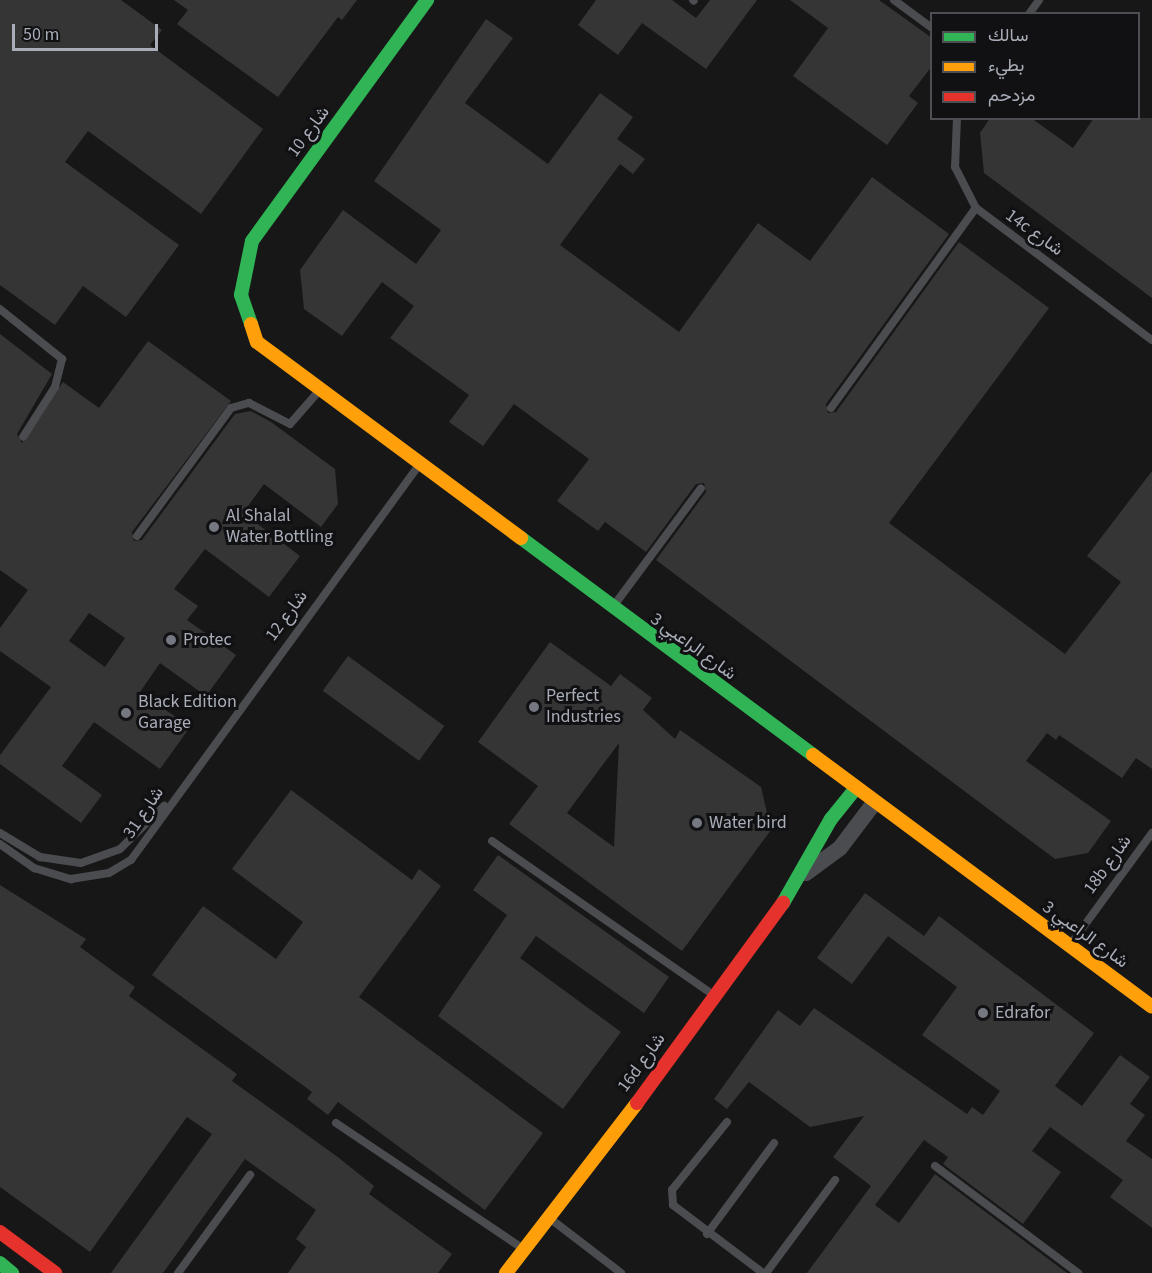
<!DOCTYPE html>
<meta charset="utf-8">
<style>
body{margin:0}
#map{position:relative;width:1152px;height:1273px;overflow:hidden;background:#171717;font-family:"Source Sans 3",Vazirmatn,sans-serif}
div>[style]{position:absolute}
.building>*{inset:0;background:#353536;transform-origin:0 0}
.lane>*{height:8px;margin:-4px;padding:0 4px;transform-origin:4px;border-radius:4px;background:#4b4c50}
.street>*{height:16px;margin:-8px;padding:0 8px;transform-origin:8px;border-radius:8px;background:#4b4c50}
.fast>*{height:14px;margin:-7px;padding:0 7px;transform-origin:7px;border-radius:7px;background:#30b455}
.slow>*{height:14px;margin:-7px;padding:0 7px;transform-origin:7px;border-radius:7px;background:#ff9f0a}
.jam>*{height:14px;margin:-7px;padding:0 7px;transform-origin:7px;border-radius:7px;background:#e5322d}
.dots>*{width:16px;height:16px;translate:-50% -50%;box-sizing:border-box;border:3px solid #111113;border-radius:50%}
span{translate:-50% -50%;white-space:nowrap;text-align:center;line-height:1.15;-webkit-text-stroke:6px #111113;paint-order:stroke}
.street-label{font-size:18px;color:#a8adb8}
.poi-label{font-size:18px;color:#a8adb8}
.left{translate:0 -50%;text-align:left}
.legend{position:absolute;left:930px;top:12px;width:210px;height:108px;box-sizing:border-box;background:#111113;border:2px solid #4d4f55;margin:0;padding:8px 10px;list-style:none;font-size:18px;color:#a8adb8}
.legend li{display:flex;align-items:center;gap:12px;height:30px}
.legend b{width:30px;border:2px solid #4d4f55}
.scale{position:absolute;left:12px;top:24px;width:146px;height:27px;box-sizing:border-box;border:3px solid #a8adb8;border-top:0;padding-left:8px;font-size:18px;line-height:21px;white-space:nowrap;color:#a8adb8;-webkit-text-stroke:4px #111113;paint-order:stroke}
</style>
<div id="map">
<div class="building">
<div style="clip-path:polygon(0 0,121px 0,162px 30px,150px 45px,263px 129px,201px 214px,88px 131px,65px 162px,179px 245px,126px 317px,83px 286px,55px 325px,0 285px)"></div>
<div style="clip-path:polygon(174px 0,357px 0,342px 20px,338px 17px,278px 97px,177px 24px,188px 10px)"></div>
<div style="clip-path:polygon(596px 0,672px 0,696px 18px,710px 0,757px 0,706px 69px,642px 23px,618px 55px,578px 25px)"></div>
<div style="clip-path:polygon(790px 0,879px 0,932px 38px,932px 66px,909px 96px,918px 103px,887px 145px,793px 76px,828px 28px)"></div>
<div style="clip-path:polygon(486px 19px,513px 38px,465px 103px,548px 164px,600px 93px,633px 117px,617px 139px,645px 159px,633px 174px,620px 164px,560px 245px,679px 332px,758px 223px,810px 261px,872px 177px,949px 234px,826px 404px,828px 413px,836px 412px,959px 242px,1049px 308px,889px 523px,1065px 654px,1121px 582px,1087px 556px,1152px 471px,1152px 769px,1136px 758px,1122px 778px,1059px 735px,1056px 740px,1047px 733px,1026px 761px,1111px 821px,1088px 853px,1055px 859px,656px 560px,706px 492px,704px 483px,696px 484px,646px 552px,605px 522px,598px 531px,557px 501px,589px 459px,514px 404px,483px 446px,449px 422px,469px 395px,390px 338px,414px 306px,382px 282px,342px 336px,304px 309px,300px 270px,343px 210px,416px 264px,441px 230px,374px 181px)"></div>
<div style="clip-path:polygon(990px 118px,1031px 118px,1073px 148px,1094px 118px,1152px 118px,1152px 298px,984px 173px,980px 133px)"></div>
<div style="clip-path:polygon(evenodd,0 334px,52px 374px,17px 434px,22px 443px,63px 382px,99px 408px,148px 341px,231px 401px,132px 532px,134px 541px,142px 540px,235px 414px,251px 411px,271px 422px,335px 469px,338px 504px,321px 527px,264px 484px,243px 513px,300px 556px,269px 597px,205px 549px,174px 589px,198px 606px,187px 620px,236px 655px,206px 696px,160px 663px,140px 692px,190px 727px,160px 769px,94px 722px,62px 766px,102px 795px,81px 823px,0 764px,0 755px,51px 687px,0 651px,0 628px,28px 590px,0 570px,0 334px,89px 613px,125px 638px,105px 667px,69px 641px,89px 613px)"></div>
<div style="clip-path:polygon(evenodd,550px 642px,611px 686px,620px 674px,652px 698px,643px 710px,675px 739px,680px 730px,761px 787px,771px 830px,682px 951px,509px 824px,538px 786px,478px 742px,550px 642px,619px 743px,614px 847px,567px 813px,619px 743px)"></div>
<div style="left:348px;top:656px;width:119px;height:43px;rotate:36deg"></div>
<div style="clip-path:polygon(291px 790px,412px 880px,419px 869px,441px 886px,359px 997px,543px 1133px,485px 1210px,338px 1102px,328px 1115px,307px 1099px,312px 1092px,152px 975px,203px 906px,276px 959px,303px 922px,232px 869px)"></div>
<div style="clip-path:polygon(498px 855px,669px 977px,644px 1013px,536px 936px,520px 958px,621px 1032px,563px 1109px,438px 1016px,507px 915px,473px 890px)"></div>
<div style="clip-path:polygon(0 885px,86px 939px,80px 947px,135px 987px,129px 996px,237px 1074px,232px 1081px,339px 1158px,374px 1186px,369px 1194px,452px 1254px,438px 1273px,288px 1273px,306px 1247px,296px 1239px,316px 1210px,245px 1159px,163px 1273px,111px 1273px,212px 1134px,187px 1117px,90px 1252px,0 1187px)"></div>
<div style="clip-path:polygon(865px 893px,924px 936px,939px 916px,1094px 1033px,1055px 1086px,1082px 1106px,1120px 1055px,1150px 1077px,1130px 1104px,1145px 1115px,1126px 1141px,1152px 1159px,1152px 1228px,1110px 1197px,1123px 1180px,1050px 1127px,1032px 1151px,1061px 1172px,1023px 1224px,943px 1164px,948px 1157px,924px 1140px,875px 1205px,899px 1223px,935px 1174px,1067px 1273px,807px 1273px,871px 1186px,833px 1157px,864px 1116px,810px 1127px,749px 1082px,727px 1109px,714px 1099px,778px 1010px,800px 1026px,814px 1008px,967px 1114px,972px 1107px,983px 1115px,1000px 1091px,922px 1035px,957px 987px,888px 936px,852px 984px,817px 958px)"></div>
</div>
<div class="lane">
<div style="left:693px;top:0;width:1px;rotate:45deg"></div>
<div style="left:894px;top:0;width:47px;rotate:36.4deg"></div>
<div style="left:1029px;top:14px;width:17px;rotate:-54deg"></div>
<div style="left:957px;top:118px;width:49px;rotate:92.3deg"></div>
<div style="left:955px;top:167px;width:46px;rotate:62.9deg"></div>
<div style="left:976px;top:208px;width:220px;rotate:36.9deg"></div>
<div style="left:0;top:309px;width:80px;rotate:38.9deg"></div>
<div style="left:62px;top:359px;width:29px;rotate:104deg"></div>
<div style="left:55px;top:387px;width:59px;rotate:122.6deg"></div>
<div style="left:831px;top:408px;width:247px;rotate:-54.1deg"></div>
<div style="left:137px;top:536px;width:159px;rotate:-53.7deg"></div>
<div style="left:231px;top:408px;width:19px;rotate:-16deg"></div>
<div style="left:249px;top:403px;width:46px;rotate:27.1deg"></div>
<div style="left:290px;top:424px;width:43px;rotate:-48.8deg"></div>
<div style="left:615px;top:604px;width:144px;rotate:-53.4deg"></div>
<div style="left:0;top:833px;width:47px;rotate:31deg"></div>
<div style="left:40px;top:857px;width:41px;rotate:8.3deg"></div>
<div style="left:81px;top:863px;width:41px;rotate:-19.7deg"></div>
<div style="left:120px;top:849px;width:62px;rotate:-44.3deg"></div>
<div style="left:492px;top:841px;width:268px;rotate:34.8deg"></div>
<div style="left:0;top:844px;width:42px;rotate:35.2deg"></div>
<div style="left:34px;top:868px;width:39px;rotate:17deg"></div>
<div style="left:71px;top:879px;width:38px;rotate:-9deg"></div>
<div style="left:109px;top:873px;width:26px;rotate:-31deg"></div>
<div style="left:131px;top:860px;width:487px;rotate:-53.9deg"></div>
<div style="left:1070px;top:945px;width:139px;rotate:-53.8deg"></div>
<div style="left:727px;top:1122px;width:87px;rotate:129deg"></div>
<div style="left:672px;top:1190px;width:15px;rotate:86deg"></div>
<div style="left:673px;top:1205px;width:113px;rotate:37.1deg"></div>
<div style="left:336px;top:1123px;width:228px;rotate:33.9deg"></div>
<div style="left:935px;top:1166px;width:179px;rotate:36.8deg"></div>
<div style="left:552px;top:1220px;width:87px;rotate:37.5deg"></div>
<div style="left:707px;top:1234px;width:113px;rotate:-53.6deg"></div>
<div style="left:178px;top:1273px;width:122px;rotate:-53.7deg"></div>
<div style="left:766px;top:1273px;width:116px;rotate:-53.4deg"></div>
</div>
<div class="street">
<div style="left:806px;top:873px;width:42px;rotate:-36.3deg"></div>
<div style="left:840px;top:848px;width:56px;rotate:-52.9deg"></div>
</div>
<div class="fast">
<div style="left:251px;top:324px;width:31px;rotate:-109deg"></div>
<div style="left:241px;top:295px;width:55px;rotate:-78.5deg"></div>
<div style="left:252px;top:241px;width:298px;rotate:-54deg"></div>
<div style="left:521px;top:538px;width:364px;rotate:36.6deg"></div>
<div style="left:783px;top:903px;width:97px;rotate:-60.3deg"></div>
<div style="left:831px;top:819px;width:38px;rotate:-51deg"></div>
<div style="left:0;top:1263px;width:16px;rotate:40deg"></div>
</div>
<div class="slow">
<div style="left:251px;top:324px;width:19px;rotate:72deg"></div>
<div style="left:257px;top:342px;width:329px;rotate:36.6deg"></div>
<div style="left:813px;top:755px;width:422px;rotate:36.6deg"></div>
<div style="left:506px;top:1273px;width:215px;rotate:-52.4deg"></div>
</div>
<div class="jam">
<div style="left:637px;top:1103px;width:248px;rotate:-53.9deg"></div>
<div style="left:0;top:1232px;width:69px;rotate:36.7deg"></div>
</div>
<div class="dots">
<div style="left:214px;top:527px;background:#757880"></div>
<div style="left:171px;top:640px;background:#757880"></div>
<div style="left:534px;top:707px;background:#757880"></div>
<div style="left:126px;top:713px;background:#757880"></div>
<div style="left:697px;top:823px;background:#757880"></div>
<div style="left:983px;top:1013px;background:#757880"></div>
</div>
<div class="street-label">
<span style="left:309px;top:132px;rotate:-54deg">شارع 10</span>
<span style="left:1034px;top:233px;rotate:36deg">14c شارع</span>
<span style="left:287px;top:616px;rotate:-54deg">شارع 12</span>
<span style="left:693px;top:647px;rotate:36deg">شارع الراعبي 3</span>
<span style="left:144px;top:813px;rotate:-56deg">شارع 31</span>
<span style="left:1108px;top:865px;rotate:-54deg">18b شارع</span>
<span style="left:1085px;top:935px;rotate:36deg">شارع الراعبي 3</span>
<span style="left:642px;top:1063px;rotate:-54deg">16d شارع</span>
</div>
<div class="poi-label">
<span class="left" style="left:226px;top:527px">Al Shalal<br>Water Bottling</span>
<span class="left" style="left:183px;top:640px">Protec</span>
<span class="left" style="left:546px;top:707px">Perfect<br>Industries</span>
<span class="left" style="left:138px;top:713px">Black Edition<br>Garage</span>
<span class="left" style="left:709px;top:823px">Water bird</span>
<span class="left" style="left:995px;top:1013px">Edrafor</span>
</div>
<ul class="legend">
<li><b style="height:8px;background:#30b455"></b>سالك</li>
<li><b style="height:8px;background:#ff9f0a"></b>بطيء</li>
<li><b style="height:8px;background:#e5322d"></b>مزدحم</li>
</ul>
<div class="scale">50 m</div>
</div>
